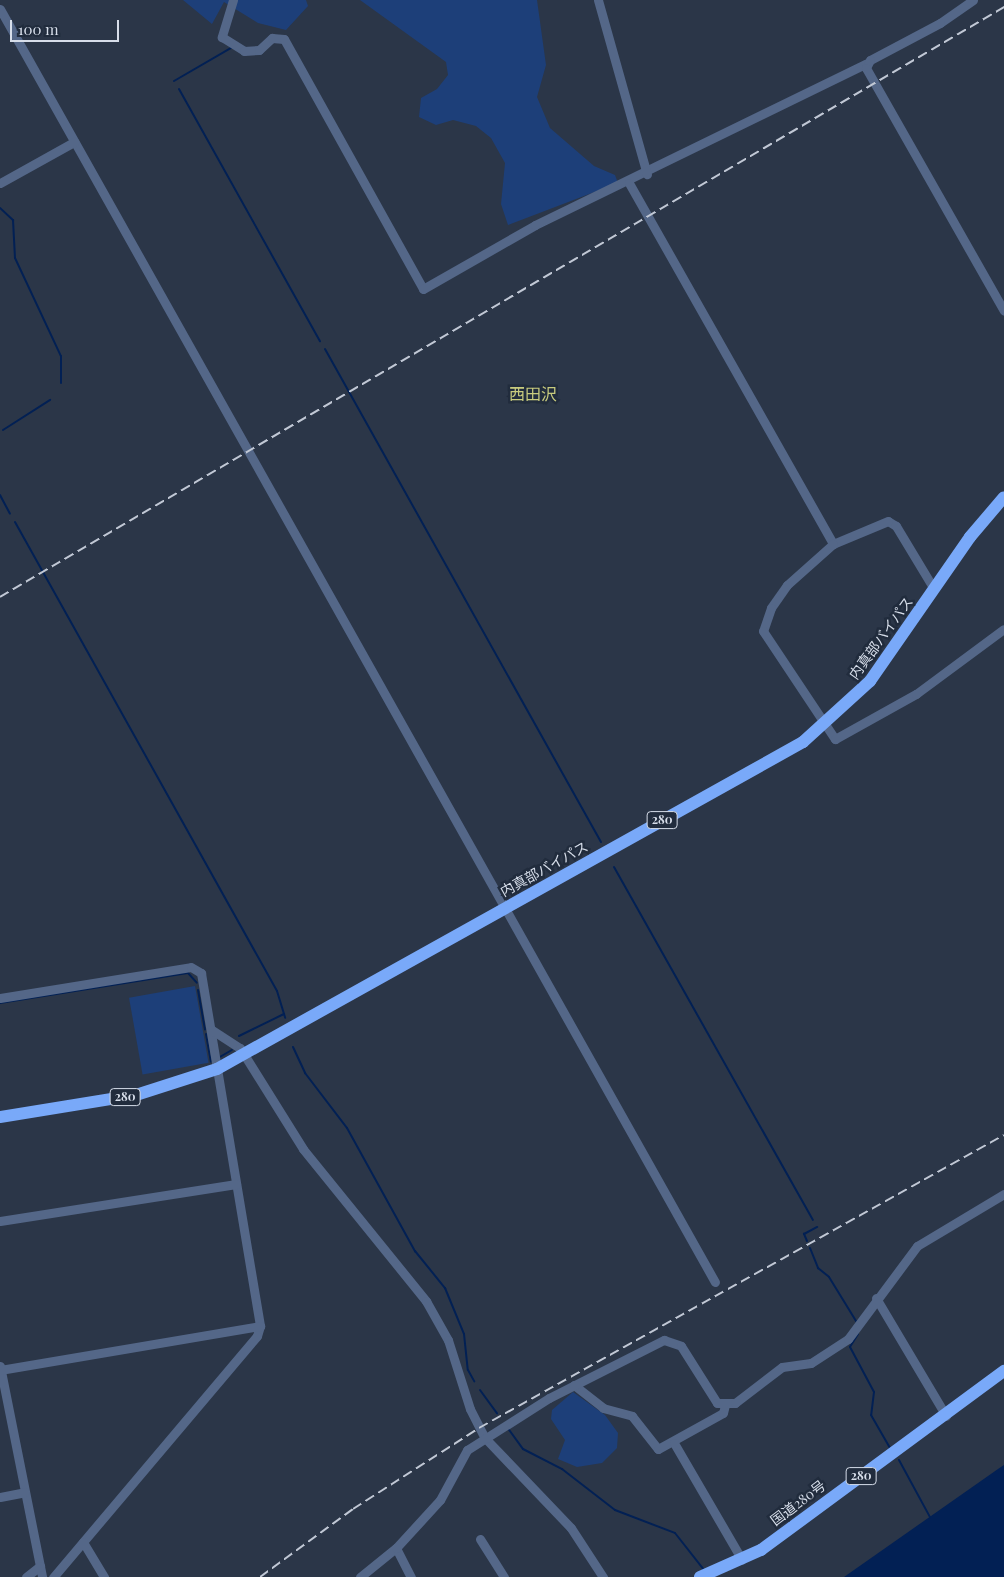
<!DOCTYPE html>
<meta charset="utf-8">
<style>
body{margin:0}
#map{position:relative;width:1004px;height:1577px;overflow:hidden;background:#2b3648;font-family:"Playfair Display","Noto Sans JP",serif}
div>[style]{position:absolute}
.green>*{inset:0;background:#1d3f79;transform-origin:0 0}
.water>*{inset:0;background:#022054}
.stream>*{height:2px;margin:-1px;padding:0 1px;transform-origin:1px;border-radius:1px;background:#022054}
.minor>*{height:9px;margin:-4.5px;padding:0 4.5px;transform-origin:4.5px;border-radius:4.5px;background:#546788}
.highway>*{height:12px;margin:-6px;padding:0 6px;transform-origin:6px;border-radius:6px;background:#79a9f9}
.rail>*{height:2px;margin-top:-1px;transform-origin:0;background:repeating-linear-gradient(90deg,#c1c8d5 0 10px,transparent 0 15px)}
span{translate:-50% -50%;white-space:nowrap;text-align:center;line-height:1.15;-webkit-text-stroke:5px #212c3d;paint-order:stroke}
.shield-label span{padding:1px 4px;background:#212c3d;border:1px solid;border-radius:4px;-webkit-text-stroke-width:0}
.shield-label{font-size:12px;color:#d7deea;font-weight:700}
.street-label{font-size:14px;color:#d7deea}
.quarter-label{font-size:16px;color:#c8cb7e}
.scale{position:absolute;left:10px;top:20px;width:109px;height:22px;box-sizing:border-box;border:2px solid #d7deea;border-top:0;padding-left:6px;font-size:15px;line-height:18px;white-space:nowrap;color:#d7deea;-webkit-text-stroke:4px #212c3d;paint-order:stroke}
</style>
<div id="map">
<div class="green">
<div style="clip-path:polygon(183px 0,306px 0,308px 6px,286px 30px,258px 23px,224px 2px,212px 24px)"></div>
<div style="clip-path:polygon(360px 0,537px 0,546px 65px,537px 97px,550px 128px,594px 166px,615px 175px,618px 183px,508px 225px,501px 204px,505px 163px,491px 138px,476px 126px,453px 120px,436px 125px,419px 117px,421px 98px,437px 89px,448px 75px,446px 62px)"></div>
<div style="left:195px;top:986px;width:78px;height:67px;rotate:80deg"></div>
<div style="clip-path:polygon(573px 1392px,605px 1415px,618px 1433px,617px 1448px,602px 1463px,577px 1467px,558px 1459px,565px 1440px,551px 1419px,552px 1410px)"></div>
</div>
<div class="water">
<div style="clip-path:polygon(1004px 1465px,1004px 1577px,844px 1577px,998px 1469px)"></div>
</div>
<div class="stream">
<div style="left:174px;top:81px;width:66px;rotate:-30.1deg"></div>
<div style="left:179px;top:89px;width:289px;rotate:60.8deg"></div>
<div style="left:0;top:208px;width:18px;rotate:43deg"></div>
<div style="left:13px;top:220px;width:38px;rotate:87deg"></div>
<div style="left:15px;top:258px;width:108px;rotate:64.9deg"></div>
<div style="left:61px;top:356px;width:27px;rotate:90deg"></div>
<div style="left:325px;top:349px;width:565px;rotate:60.76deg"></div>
<div style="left:3px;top:430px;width:56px;rotate:-32.6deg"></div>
<div style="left:0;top:495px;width:21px;rotate:62deg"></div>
<div style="left:15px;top:522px;width:537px;rotate:60.81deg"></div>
<div style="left:277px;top:991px;width:28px;rotate:73deg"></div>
<div style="left:614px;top:867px;width:405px;rotate:60.6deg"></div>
<div style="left:198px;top:990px;width:40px;rotate:80deg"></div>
<div style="left:0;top:1003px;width:190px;rotate:-9.1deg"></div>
<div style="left:188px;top:973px;width:13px;rotate:48deg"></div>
<div style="left:206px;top:1034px;width:28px;rotate:80deg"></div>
<div style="left:239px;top:1036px;width:50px;rotate:-26.1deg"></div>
<div style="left:293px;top:1047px;width:29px;rotate:65deg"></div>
<div style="left:305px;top:1073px;width:69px;rotate:52.6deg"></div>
<div style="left:347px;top:1128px;width:141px;rotate:61.1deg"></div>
<div style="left:415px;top:1251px;width:48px;rotate:51deg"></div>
<div style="left:445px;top:1288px;width:50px;rotate:67.6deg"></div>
<div style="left:464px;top:1334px;width:36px;rotate:84deg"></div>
<div style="left:468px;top:1370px;width:13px;rotate:61deg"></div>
<div style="left:218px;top:1058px;width:16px;rotate:-30deg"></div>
<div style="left:807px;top:1241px;width:8px;rotate:-113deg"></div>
<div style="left:804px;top:1234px;width:15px;rotate:-28deg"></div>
<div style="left:810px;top:1248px;width:22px;rotate:68deg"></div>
<div style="left:818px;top:1268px;width:14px;rotate:39deg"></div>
<div style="left:829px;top:1277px;width:52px;rotate:58.5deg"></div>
<div style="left:858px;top:1334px;width:15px;rotate:122deg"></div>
<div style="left:850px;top:1347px;width:51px;rotate:61.9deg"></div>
<div style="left:874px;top:1392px;width:23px;rotate:97deg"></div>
<div style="left:871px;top:1415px;width:38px;rotate:60deg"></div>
<div style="left:480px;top:1390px;width:29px;rotate:54deg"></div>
<div style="left:507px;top:1427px;width:27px;rotate:54deg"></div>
<div style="left:523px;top:1449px;width:44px;rotate:27.1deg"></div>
<div style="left:562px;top:1469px;width:67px;rotate:37.7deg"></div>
<div style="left:615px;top:1510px;width:64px;rotate:21deg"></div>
<div style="left:675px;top:1533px;width:47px;rotate:51.9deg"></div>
<div style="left:899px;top:1460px;width:65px;rotate:61.5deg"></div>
</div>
<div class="minor">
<div style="left:233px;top:0;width:39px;rotate:107deg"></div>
<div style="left:222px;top:37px;width:26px;rotate:32deg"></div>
<div style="left:244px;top:51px;width:15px;rotate:-4deg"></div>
<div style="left:259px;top:50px;width:18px;rotate:-43deg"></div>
<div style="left:272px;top:38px;width:12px;rotate:5deg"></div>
<div style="left:284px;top:39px;width:286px;rotate:60.9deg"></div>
<div style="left:423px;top:289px;width:129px;rotate:-29.7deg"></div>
<div style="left:535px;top:225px;width:369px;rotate:-26deg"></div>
<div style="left:598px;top:0;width:181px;rotate:74.3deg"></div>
<div style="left:973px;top:0;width:40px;rotate:145.1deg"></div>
<div style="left:940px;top:23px;width:79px;rotate:152.1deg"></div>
<div style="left:870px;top:60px;width:9px;rotate:117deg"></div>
<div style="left:866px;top:68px;width:279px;rotate:60.4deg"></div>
<div style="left:0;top:9px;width:1460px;rotate:60.68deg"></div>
<div style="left:0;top:183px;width:85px;rotate:-29deg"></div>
<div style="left:629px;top:183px;width:415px;rotate:60.5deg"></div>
<div style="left:934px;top:589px;width:74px;rotate:-121.1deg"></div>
<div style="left:896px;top:526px;width:9px;rotate:-148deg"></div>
<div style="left:888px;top:521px;width:60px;rotate:157.3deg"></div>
<div style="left:833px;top:544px;width:62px;rotate:138.3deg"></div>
<div style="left:787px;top:585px;width:28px;rotate:125deg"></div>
<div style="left:771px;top:608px;width:24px;rotate:109deg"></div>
<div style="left:763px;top:631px;width:130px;rotate:56.3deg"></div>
<div style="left:835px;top:739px;width:93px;rotate:-29.1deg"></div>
<div style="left:916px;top:694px;width:109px;rotate:-36.5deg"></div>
<div style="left:0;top:998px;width:193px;rotate:-9.2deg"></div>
<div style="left:191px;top:967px;width:12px;rotate:31deg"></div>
<div style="left:201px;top:973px;width:358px;rotate:80.5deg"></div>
<div style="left:260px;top:1326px;width:10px;rotate:107deg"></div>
<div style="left:257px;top:1336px;width:316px;rotate:130.2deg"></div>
<div style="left:212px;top:1030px;width:33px;rotate:33deg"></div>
<div style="left:240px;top:1048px;width:119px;rotate:58deg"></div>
<div style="left:303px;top:1149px;width:196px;rotate:51deg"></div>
<div style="left:426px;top:1301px;width:45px;rotate:60.6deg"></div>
<div style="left:448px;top:1340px;width:72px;rotate:72.3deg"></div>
<div style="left:470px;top:1409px;width:33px;rotate:63deg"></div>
<div style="left:485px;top:1438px;width:124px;rotate:46.3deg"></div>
<div style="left:571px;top:1528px;width:59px;rotate:56.9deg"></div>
<div style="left:0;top:1221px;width:239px;rotate:-8.9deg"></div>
<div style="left:876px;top:1298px;width:137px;rotate:59.3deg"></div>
<div style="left:0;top:1366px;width:215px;rotate:78.7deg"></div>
<div style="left:0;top:1370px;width:264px;rotate:-9.6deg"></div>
<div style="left:574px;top:1385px;width:37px;rotate:38deg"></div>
<div style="left:603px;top:1408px;width:30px;rotate:15deg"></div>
<div style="left:632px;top:1416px;width:42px;rotate:51.8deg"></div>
<div style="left:658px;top:1449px;width:74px;rotate:-29deg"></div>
<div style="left:723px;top:1413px;width:8px;rotate:-76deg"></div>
<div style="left:674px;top:1443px;width:135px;rotate:59.8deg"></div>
<div style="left:0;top:1497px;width:25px;rotate:-11deg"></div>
<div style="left:480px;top:1539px;width:45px;rotate:57.7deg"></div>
<div style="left:83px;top:1542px;width:41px;rotate:59deg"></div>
<div style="left:396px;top:1548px;width:33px;rotate:63deg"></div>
<div style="left:26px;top:1577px;width:18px;rotate:-38deg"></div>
<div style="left:360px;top:1577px;width:46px;rotate:-38.9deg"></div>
<div style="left:396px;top:1548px;width:65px;rotate:-47.5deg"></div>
<div style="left:440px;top:1500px;width:57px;rotate:-61.6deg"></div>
<div style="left:467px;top:1450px;width:97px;rotate:-32.4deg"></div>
<div style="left:549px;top:1398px;width:129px;rotate:-26.8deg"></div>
<div style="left:664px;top:1340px;width:18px;rotate:19deg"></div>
<div style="left:681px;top:1346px;width:67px;rotate:57.7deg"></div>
<div style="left:717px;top:1403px;width:18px"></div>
<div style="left:735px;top:1403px;width:59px;rotate:-37.5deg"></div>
<div style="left:782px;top:1367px;width:29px;rotate:-8deg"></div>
<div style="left:811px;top:1363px;width:44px;rotate:-33deg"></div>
<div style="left:848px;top:1339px;width:116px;rotate:-53.4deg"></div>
<div style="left:917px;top:1246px;width:101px;rotate:-30.9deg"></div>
</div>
<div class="highway">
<div style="left:0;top:1117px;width:138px;rotate:-9.2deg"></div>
<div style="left:136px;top:1095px;width:85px;rotate:-17.8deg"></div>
<div style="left:217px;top:1069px;width:671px;rotate:-29.16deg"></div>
<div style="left:803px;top:742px;width:91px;rotate:-42.3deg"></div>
<div style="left:870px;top:681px;width:175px;rotate:-55.2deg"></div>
<div style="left:970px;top:537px;width:52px;rotate:-49.6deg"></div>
<div style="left:700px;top:1577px;width:67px;rotate:-23.9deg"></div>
<div style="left:761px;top:1550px;width:302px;rotate:-36.4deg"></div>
</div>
<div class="rail">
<div style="left:0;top:597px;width:1165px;rotate:-30.44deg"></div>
<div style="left:260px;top:1577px;width:115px;rotate:-36.2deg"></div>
<div style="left:353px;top:1509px;width:150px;rotate:-32.7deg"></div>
<div style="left:479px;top:1428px;width:601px;rotate:-29.17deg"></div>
</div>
<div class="shield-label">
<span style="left:662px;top:820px">280</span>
<span style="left:125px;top:1097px">280</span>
<span style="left:861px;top:1476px">280</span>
</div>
<div class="street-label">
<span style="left:881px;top:638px;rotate:-54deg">内真部バイパス</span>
<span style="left:544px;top:869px;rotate:-29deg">内真部バイパス</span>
<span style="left:798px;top:1503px;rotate:-37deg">国道280号</span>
</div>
<div class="quarter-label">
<span style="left:533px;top:394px">西田沢</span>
</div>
<div class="scale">100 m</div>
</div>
